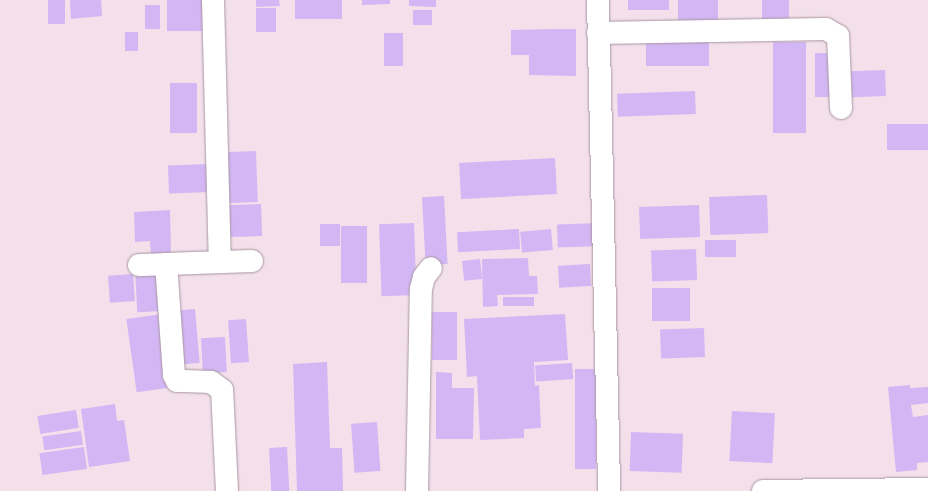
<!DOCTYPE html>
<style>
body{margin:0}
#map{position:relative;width:928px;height:491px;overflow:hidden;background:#f3e0eb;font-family:Ubuntu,sans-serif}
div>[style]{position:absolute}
.building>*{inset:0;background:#d3b6f4;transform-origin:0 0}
.roads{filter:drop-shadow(0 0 1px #a997a2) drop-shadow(0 0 1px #a997a2)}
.street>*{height:22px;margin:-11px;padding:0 11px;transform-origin:11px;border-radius:11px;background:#fff}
.secondary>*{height:22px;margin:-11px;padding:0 11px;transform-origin:11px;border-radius:11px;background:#fff}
span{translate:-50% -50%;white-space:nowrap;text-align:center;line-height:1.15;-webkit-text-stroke:4px #feeef8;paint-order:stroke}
</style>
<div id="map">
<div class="building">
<div style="left:48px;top:0;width:17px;height:24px"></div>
<div style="clip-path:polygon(70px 0,101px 0,102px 16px,71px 19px)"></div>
<div style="left:167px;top:0;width:36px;height:31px"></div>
<div style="clip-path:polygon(256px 0,279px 0,280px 6px,256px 7px)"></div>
<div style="left:295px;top:0;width:47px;height:19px"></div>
<div style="clip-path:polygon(362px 0,390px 0,390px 4px,362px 5px)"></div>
<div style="clip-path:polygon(409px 0,436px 0,436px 7px,409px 6px)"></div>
<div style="left:628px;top:0;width:41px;height:10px"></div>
<div style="left:678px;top:0;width:40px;height:26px"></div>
<div style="left:762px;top:0;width:27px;height:24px"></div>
<div style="left:145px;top:5px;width:15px;height:24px"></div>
<div style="left:276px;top:8px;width:24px;height:20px;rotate:90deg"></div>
<div style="left:413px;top:10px;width:19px;height:15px"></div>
<div style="clip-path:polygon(556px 29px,576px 29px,576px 76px,529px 75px,529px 55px,511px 55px,511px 30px)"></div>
<div style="left:125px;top:32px;width:13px;height:19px"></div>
<div style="left:384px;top:33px;width:19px;height:33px"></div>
<div style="left:709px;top:42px;width:24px;height:63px;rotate:90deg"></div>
<div style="left:773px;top:42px;width:33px;height:91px"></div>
<div style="left:815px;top:53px;width:20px;height:44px"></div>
<div style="left:885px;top:70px;width:26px;height:34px;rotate:88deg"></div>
<div style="left:170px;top:83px;width:27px;height:50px"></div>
<div style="left:695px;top:91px;width:23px;height:78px;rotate:88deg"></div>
<div style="left:928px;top:124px;width:26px;height:41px;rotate:90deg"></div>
<div style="left:256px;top:151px;width:51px;height:34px;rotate:88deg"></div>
<div style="left:555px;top:158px;width:36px;height:96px;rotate:87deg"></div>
<div style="left:209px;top:164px;width:28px;height:41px;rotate:88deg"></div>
<div style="left:767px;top:195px;width:38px;height:58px;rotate:88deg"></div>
<div style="left:444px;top:196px;width:68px;height:22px;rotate:87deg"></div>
<div style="left:261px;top:204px;width:32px;height:37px;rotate:88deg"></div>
<div style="left:699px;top:205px;width:32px;height:60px;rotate:88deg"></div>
<div style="clip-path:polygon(170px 210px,171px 253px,151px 254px,150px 241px,135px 242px,134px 212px)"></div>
<div style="left:414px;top:223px;width:72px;height:35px;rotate:88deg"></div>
<div style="left:598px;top:223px;width:23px;height:41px;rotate:88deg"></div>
<div style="left:320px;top:224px;width:20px;height:22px"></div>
<div style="left:341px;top:226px;width:26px;height:57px"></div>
<div style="left:519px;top:229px;width:20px;height:62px;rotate:87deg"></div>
<div style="left:551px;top:229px;width:21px;height:31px;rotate:85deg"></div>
<div style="left:705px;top:240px;width:31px;height:17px"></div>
<div style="left:696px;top:249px;width:31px;height:45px;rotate:88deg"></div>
<div style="clip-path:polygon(528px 258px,529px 276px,537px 276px,538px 294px,497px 295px,498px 306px,483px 307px,482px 259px)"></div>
<div style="left:480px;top:259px;width:20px;height:18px;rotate:84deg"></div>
<div style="left:590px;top:264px;width:22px;height:32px;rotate:87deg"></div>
<div style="left:160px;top:268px;width:43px;height:25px;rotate:87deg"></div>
<div style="left:133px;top:274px;width:27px;height:25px;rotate:86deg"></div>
<div style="left:652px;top:288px;width:38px;height:33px"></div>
<div style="left:503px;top:297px;width:31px;height:9px"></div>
<div style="left:195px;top:309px;width:54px;height:24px;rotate:85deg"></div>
<div style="left:432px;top:312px;width:25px;height:48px"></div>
<div style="left:162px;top:314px;width:74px;height:36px;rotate:82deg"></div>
<div style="clip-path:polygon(565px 314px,568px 360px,534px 362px,535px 386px,539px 385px,541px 428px,524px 429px,524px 438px,480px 440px,477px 376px,467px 377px,464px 319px)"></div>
<div style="left:246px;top:319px;width:43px;height:18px;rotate:86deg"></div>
<div style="left:704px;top:328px;width:29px;height:44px;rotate:88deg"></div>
<div style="left:225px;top:337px;width:35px;height:24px;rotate:87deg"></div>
<div style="clip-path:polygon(327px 362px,330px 448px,342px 448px,343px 491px,297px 491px,293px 364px)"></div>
<div style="left:572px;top:363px;width:16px;height:37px;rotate:86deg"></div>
<div style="left:575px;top:369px;width:21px;height:100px"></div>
<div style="clip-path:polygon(436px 372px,452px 373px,452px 388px,474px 388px,473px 439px,436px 439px)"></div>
<div style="clip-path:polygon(910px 385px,910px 388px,928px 387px,928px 403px,911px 405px,913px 417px,928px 415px,928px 462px,917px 463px,917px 470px,896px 472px,888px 387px)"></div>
<div style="clip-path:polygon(115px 404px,117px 421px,124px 420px,130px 461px,89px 467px,81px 409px)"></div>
<div style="left:76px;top:410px;width:18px;height:39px;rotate:81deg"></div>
<div style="left:732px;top:411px;width:43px;height:50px;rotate:3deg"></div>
<div style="left:377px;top:422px;width:49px;height:26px;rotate:86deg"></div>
<div style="left:81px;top:431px;width:14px;height:39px;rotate:82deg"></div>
<div style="left:631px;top:432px;width:52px;height:39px;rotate:2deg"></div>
<div style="left:84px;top:447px;width:22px;height:45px;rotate:82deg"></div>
<div style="left:287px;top:447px;width:44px;height:18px;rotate:87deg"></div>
</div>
<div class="roads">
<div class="street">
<div style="left:213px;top:0;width:262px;rotate:88.5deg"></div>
<div style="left:598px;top:33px;width:228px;rotate:-1deg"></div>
<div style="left:826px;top:29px;width:14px;rotate:30deg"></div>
<div style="left:838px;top:36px;width:72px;rotate:87.6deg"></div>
<div style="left:139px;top:265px;width:27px;rotate:-2deg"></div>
<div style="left:227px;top:491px;width:101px;rotate:-92.8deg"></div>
<div style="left:222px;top:390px;width:14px;rotate:-144deg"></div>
<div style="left:211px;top:382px;width:34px;rotate:-178deg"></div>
<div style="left:177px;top:381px;width:7px;rotate:-117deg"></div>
<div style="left:174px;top:375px;width:111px;rotate:-94.1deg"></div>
<div style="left:166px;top:264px;width:86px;rotate:-2deg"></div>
<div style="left:417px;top:491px;width:202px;rotate:-88.9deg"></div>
<div style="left:421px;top:289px;width:12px;rotate:-76deg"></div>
<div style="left:424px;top:277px;width:11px;rotate:-52deg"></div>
<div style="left:763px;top:491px;width:165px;rotate:-0.7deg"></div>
</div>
<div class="secondary">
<div style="left:598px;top:0;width:491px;rotate:88.7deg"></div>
</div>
</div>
</div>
